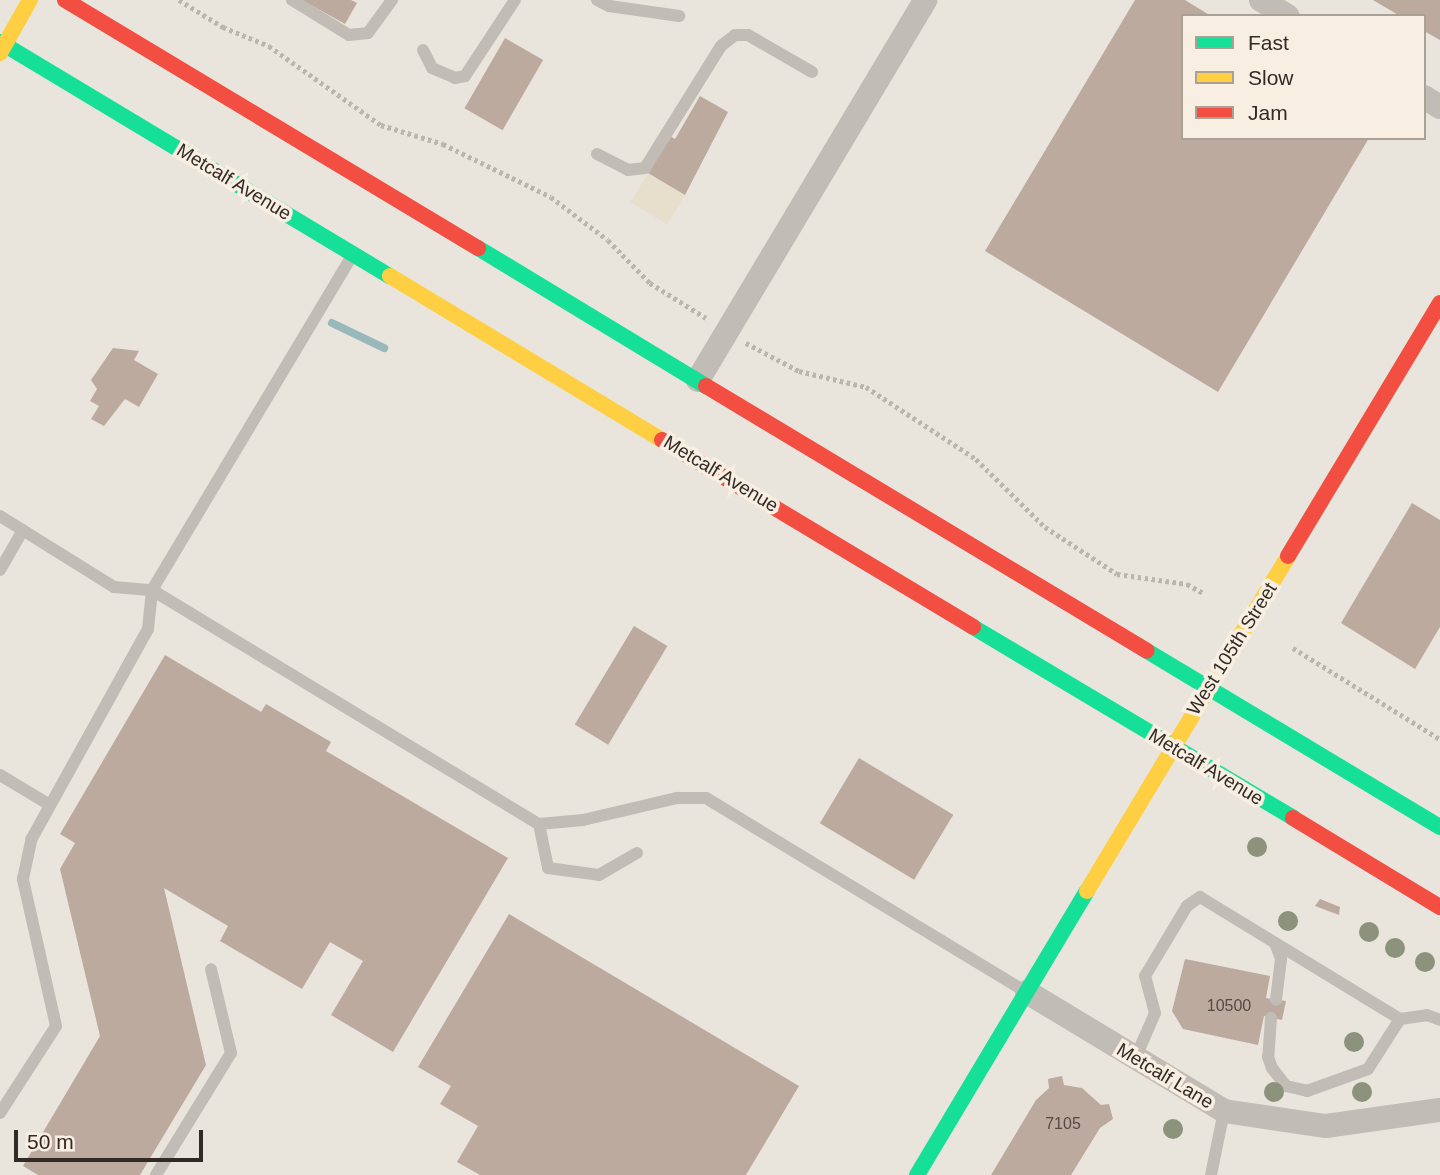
<!DOCTYPE html>
<style>
body{margin:0}
#map{position:relative;width:1440px;height:1175px;overflow:hidden;background:#e9e5dd;font-family:Arial,sans-serif}
div>[style]{position:absolute}
.plaza>*{inset:0;background:#e8decc;transform-origin:0 0}
.stream>*{height:8px;margin:-4px;padding:0 4px;transform-origin:4px;border-radius:4px;background:#99b8ba}
.building>*{inset:0;background:#bcaa9f;transform-origin:0 0}
.path>*{height:4.5px;margin-top:-2.25px;transform-origin:0;background:repeating-linear-gradient(90deg,#bbb5ae 0 3.5px,transparent 0 7px)}
.lane>*{height:12px;margin:-6px;padding:0 6px;transform-origin:6px;border-radius:6px;background:#c2bcb6}
.street>*{height:24px;margin:-12px;padding:0 12px;transform-origin:12px;border-radius:12px;background:#c2bcb6}
.fast>*{height:16px;margin:-8px;padding:0 8px;transform-origin:8px;border-radius:8px;background:#16e098}
.slow>*{height:16px;margin:-8px;padding:0 8px;transform-origin:8px;border-radius:8px;background:#ffcf43}
.jam>*{height:16px;margin:-8px;padding:0 8px;transform-origin:8px;border-radius:8px;background:#f24e42}
.trees>*{width:20px;height:20px;margin:-10px;border-radius:50%;background:#8c927b}
span{translate:-50% -50%;white-space:nowrap;text-align:center;line-height:1.15;-webkit-text-stroke:7px #f8efe2;paint-order:stroke}
.number-label{font-size:16px;color:#544a44}
.number-label span{-webkit-text-stroke-width:0}
.street-label{font-size:19px;color:#322a25}
.legend{position:absolute;left:1181px;top:14px;width:245px;height:126px;box-sizing:border-box;background:#f8efe2;border:2px solid #a9a096;margin:0;padding:9px 12px;list-style:none;font-size:21px;color:#322a25}
.legend li{display:flex;align-items:center;gap:14px;height:35px}
.legend b{width:35px;border:2px solid #a9a096}
.scale{position:absolute;left:14px;top:1130px;width:189px;height:32px;box-sizing:border-box;border:4px solid #322a25;border-top:0;padding-left:9px;font-size:21px;line-height:24px;white-space:nowrap;color:#322a25;-webkit-text-stroke:5px #f8efe2;paint-order:stroke}
</style>
<div id="map">
<div class="plaza">
<div style="left:648px;top:173px;width:43px;height:34px;rotate:31deg"></div>
</div>
<div class="stream">
<div style="left:332px;top:323px;width:58px;rotate:25.7deg"></div>
</div>
<div class="building">
<div style="clip-path:polygon(302px 0,351px 0,357px 3px,345px 24px)"></div>
<div style="clip-path:polygon(1135px 0,1185px 0,1211px 16px,1183px 16px,1183px 138px,1369px 138px,1218px 392px,985px 251px)"></div>
<div style="clip-path:polygon(1373px 0,1440px 0,1440px 40px,1424px 31px,1424px 16px,1400px 16px)"></div>
<div style="left:505px;top:38px;width:44px;height:81px;rotate:30deg"></div>
<div style="clip-path:polygon(700px 96px,728px 112px,685px 195px,648px 173px,670px 136px,675px 139px)"></div>
<div style="clip-path:polygon(113px 348px,139px 351px,134px 360px,158px 374px,139px 407px,125px 399px,104px 426px,91px 419px,99px 406px,90px 401px,97px 389px,91px 380px)"></div>
<div style="clip-path:polygon(1412px 503px,1440px 520px,1440px 627px,1415px 669px,1341px 623px)"></div>
<div style="left:634px;top:626px;width:39px;height:115px;rotate:31deg"></div>
<div style="clip-path:polygon(165px 655px,261px 712px,266px 704px,331px 742px,326px 751px,508px 858px,393px 1052px,331px 1015px,363px 961px,330px 942px,302px 989px,220px 941px,228px 926px,164px 888px,206px 1065px,140px 1175px,38px 1175px,23px 1166px,100px 1036px,60px 869px,75px 843px,60px 834px)"></div>
<div style="left:859px;top:758px;width:110px;height:76px;rotate:31deg"></div>
<div style="clip-path:polygon(1320px 899px,1340px 907px,1339px 915px,1315px 906px)"></div>
<div style="clip-path:polygon(509px 914px,799px 1086px,746px 1175px,480px 1175px,457px 1162px,478px 1126px,440px 1104px,451px 1086px,418px 1067px)"></div>
<div style="clip-path:polygon(1185px 959px,1270px 976px,1266px 998px,1286px 1001px,1282px 1020px,1264px 1016px,1258px 1045px,1183px 1029px,1172px 1011px)"></div>
<div style="clip-path:polygon(1062px 1076px,1064px 1085px,1082px 1088px,1101px 1105px,1109px 1104px,1113px 1119px,1100px 1128px,1071px 1175px,991px 1175px,1036px 1100px,1049px 1088px,1048px 1079px)"></div>
</div>
<div class="path">
<div style="left:179px;top:0;width:52px;rotate:31.5deg"></div>
<div style="left:223px;top:27px;width:50px;rotate:22.4deg"></div>
<div style="left:269px;top:46px;width:137px;rotate:35.2deg"></div>
<div style="left:381px;top:125px;width:65px;rotate:17deg"></div>
<div style="left:443px;top:144px;width:120px;rotate:26.1deg"></div>
<div style="left:551px;top:197px;width:71px;rotate:37deg"></div>
<div style="left:608px;top:240px;width:60px;rotate:45.7deg"></div>
<div style="left:650px;top:283px;width:66px;rotate:32deg"></div>
<div style="left:746px;top:343px;width:60px;rotate:27.8deg"></div>
<div style="left:799px;top:371px;width:69px;rotate:13.4deg"></div>
<div style="left:866px;top:387px;width:131px;rotate:33.2deg"></div>
<div style="left:976px;top:459px;width:97px;rotate:44.6deg"></div>
<div style="left:1045px;top:527px;width:86px;rotate:33.1deg"></div>
<div style="left:1117px;top:574px;width:71px;rotate:8.1deg"></div>
<div style="left:1187px;top:584px;width:18px;rotate:29deg"></div>
<div style="left:1293px;top:648px;width:173px;rotate:31.8deg"></div>
</div>
<div class="lane">
<div style="left:292px;top:0;width:67px;rotate:31.6deg"></div>
<div style="left:349px;top:35px;width:19px;rotate:-6deg"></div>
<div style="left:368px;top:33px;width:41px;rotate:-54deg"></div>
<div style="left:597px;top:0;width:13px;rotate:27deg"></div>
<div style="left:609px;top:6px;width:71px;rotate:8.1deg"></div>
<div style="left:423px;top:50px;width:20px;rotate:63deg"></div>
<div style="left:432px;top:68px;width:25px;rotate:23deg"></div>
<div style="left:455px;top:78px;width:10px;rotate:-11deg"></div>
<div style="left:465px;top:76px;width:91px;rotate:-56.7deg"></div>
<div style="left:597px;top:154px;width:35px;rotate:27deg"></div>
<div style="left:628px;top:170px;width:17px;rotate:-7deg"></div>
<div style="left:645px;top:168px;width:144px;rotate:-58.1deg"></div>
<div style="left:721px;top:46px;width:18px;rotate:-38deg"></div>
<div style="left:735px;top:35px;width:13px"></div>
<div style="left:748px;top:35px;width:74px;rotate:30deg"></div>
<div style="left:0;top:516px;width:134px;rotate:31.9deg"></div>
<div style="left:114px;top:587px;width:38px;rotate:5deg"></div>
<div style="left:152px;top:590px;width:452px;rotate:31.2deg"></div>
<div style="left:539px;top:824px;width:44px;rotate:-5.2deg"></div>
<div style="left:583px;top:820px;width:97px;rotate:-13.2deg"></div>
<div style="left:677px;top:798px;width:29px"></div>
<div style="left:706px;top:798px;width:374px;rotate:31.2deg"></div>
<div style="left:0;top:570px;width:46px;rotate:-60.1deg"></div>
<div style="left:0;top:775px;width:58px;rotate:31deg"></div>
<div style="left:539px;top:824px;width:45px;rotate:78.4deg"></div>
<div style="left:548px;top:868px;width:51px;rotate:7.8deg"></div>
<div style="left:599px;top:875px;width:44px;rotate:-30.1deg"></div>
<div style="left:1275px;top:943px;width:17px;rotate:69deg"></div>
<div style="left:1281px;top:959px;width:41px;rotate:97deg"></div>
<div style="left:1271px;top:1018px;width:39px;rotate:94deg"></div>
<div style="left:1268px;top:1057px;width:12px;rotate:70deg"></div>
<div style="left:1272px;top:1068px;width:23px;rotate:52deg"></div>
<div style="left:1286px;top:1086px;width:22px;rotate:13deg"></div>
<div style="left:1307px;top:1091px;width:65px;rotate:-19.8deg"></div>
<div style="left:1368px;top:1069px;width:59px;rotate:-57.4deg"></div>
<div style="left:1135px;top:1059px;width:50px;rotate:-66.5deg"></div>
<div style="left:1155px;top:1013px;width:38px;rotate:-105deg"></div>
<div style="left:1145px;top:976px;width:82px;rotate:-59deg"></div>
<div style="left:1187px;top:906px;width:16px;rotate:-35deg"></div>
<div style="left:1200px;top:897px;width:234px;rotate:31.4deg"></div>
<div style="left:1400px;top:1019px;width:27px;rotate:-8deg"></div>
<div style="left:1427px;top:1015px;width:14px;rotate:21deg"></div>
<div style="left:0;top:1113px;width:103px;rotate:-57.2deg"></div>
<div style="left:56px;top:1026px;width:151px;rotate:-102.7deg"></div>
<div style="left:23px;top:879px;width:40px;rotate:-78deg"></div>
<div style="left:31px;top:840px;width:241px;rotate:-61deg"></div>
<div style="left:148px;top:629px;width:39px;rotate:-84deg"></div>
<div style="left:152px;top:590px;width:389px;rotate:-59.1deg"></div>
<div style="left:156px;top:1175px;width:143px;rotate:-58.4deg"></div>
<div style="left:231px;top:1053px;width:86px;rotate:-103.4deg"></div>
<div style="left:1211px;top:1175px;width:65px;rotate:-78.5deg"></div>
</div>
<div class="street">
<div style="left:1261px;top:0;width:31px;rotate:31deg"></div>
<div style="left:1424px;top:97px;width:19px;rotate:32deg"></div>
<div style="left:698px;top:380px;width:443px;rotate:-59.1deg"></div>
<div style="left:1027px;top:992px;width:230px;rotate:31.1deg"></div>
<div style="left:1224px;top:1111px;width:103px;rotate:8.4deg"></div>
<div style="left:1326px;top:1126px;width:115px;rotate:-8deg"></div>
</div>
<div class="fast">
<div style="left:0;top:42px;width:455px;rotate:31deg"></div>
<div style="left:478px;top:248px;width:267px;rotate:31.2deg"></div>
<div style="left:973px;top:627px;width:373px;rotate:30.8deg"></div>
<div style="left:1147px;top:651px;width:342px;rotate:31deg"></div>
<div style="left:917px;top:1175px;width:331px;rotate:-59.1deg"></div>
</div>
<div class="slow">
<div style="left:0;top:53px;width:61px;rotate:-60.5deg"></div>
<div style="left:390px;top:276px;width:318px;rotate:31.1deg"></div>
<div style="left:1087px;top:891px;width:391px;rotate:-59deg"></div>
</div>
<div class="jam">
<div style="left:65px;top:0;width:482px;rotate:31deg"></div>
<div style="left:706px;top:386px;width:514px;rotate:31deg"></div>
<div style="left:662px;top:440px;width:363px;rotate:31deg"></div>
<div style="left:1288px;top:556px;width:295px;rotate:-59deg"></div>
<div style="left:1293px;top:818px;width:172px;rotate:31.2deg"></div>
</div>
<div class="trees">
<div style="left:1257px;top:847px"></div>
<div style="left:1288px;top:921px"></div>
<div style="left:1369px;top:932px"></div>
<div style="left:1395px;top:948px"></div>
<div style="left:1425px;top:962px"></div>
<div style="left:1354px;top:1042px"></div>
<div style="left:1274px;top:1092px"></div>
<div style="left:1362px;top:1092px"></div>
<div style="left:1173px;top:1129px"></div>
</div>
<div class="number-label">
<span style="left:1229px;top:1006px">10500</span>
<span style="left:1063px;top:1124px">7105</span>
</div>
<div class="street-label">
<span style="left:234px;top:182px;rotate:31deg">Metcalf Avenue</span>
<span style="left:721px;top:474px;rotate:31deg">Metcalf Avenue</span>
<span style="left:1232px;top:649px;rotate:-58deg">West 105th Street</span>
<span style="left:1206px;top:767px;rotate:31deg">Metcalf Avenue</span>
<span style="left:1165px;top:1076px;rotate:31deg">Metcalf Lane</span>
</div>
<ul class="legend">
<li><b style="height:9px;background:#16e098"></b>Fast</li>
<li><b style="height:9px;background:#ffcf43"></b>Slow</li>
<li><b style="height:9px;background:#f24e42"></b>Jam</li>
</ul>
<div class="scale">50 m</div>
</div>
